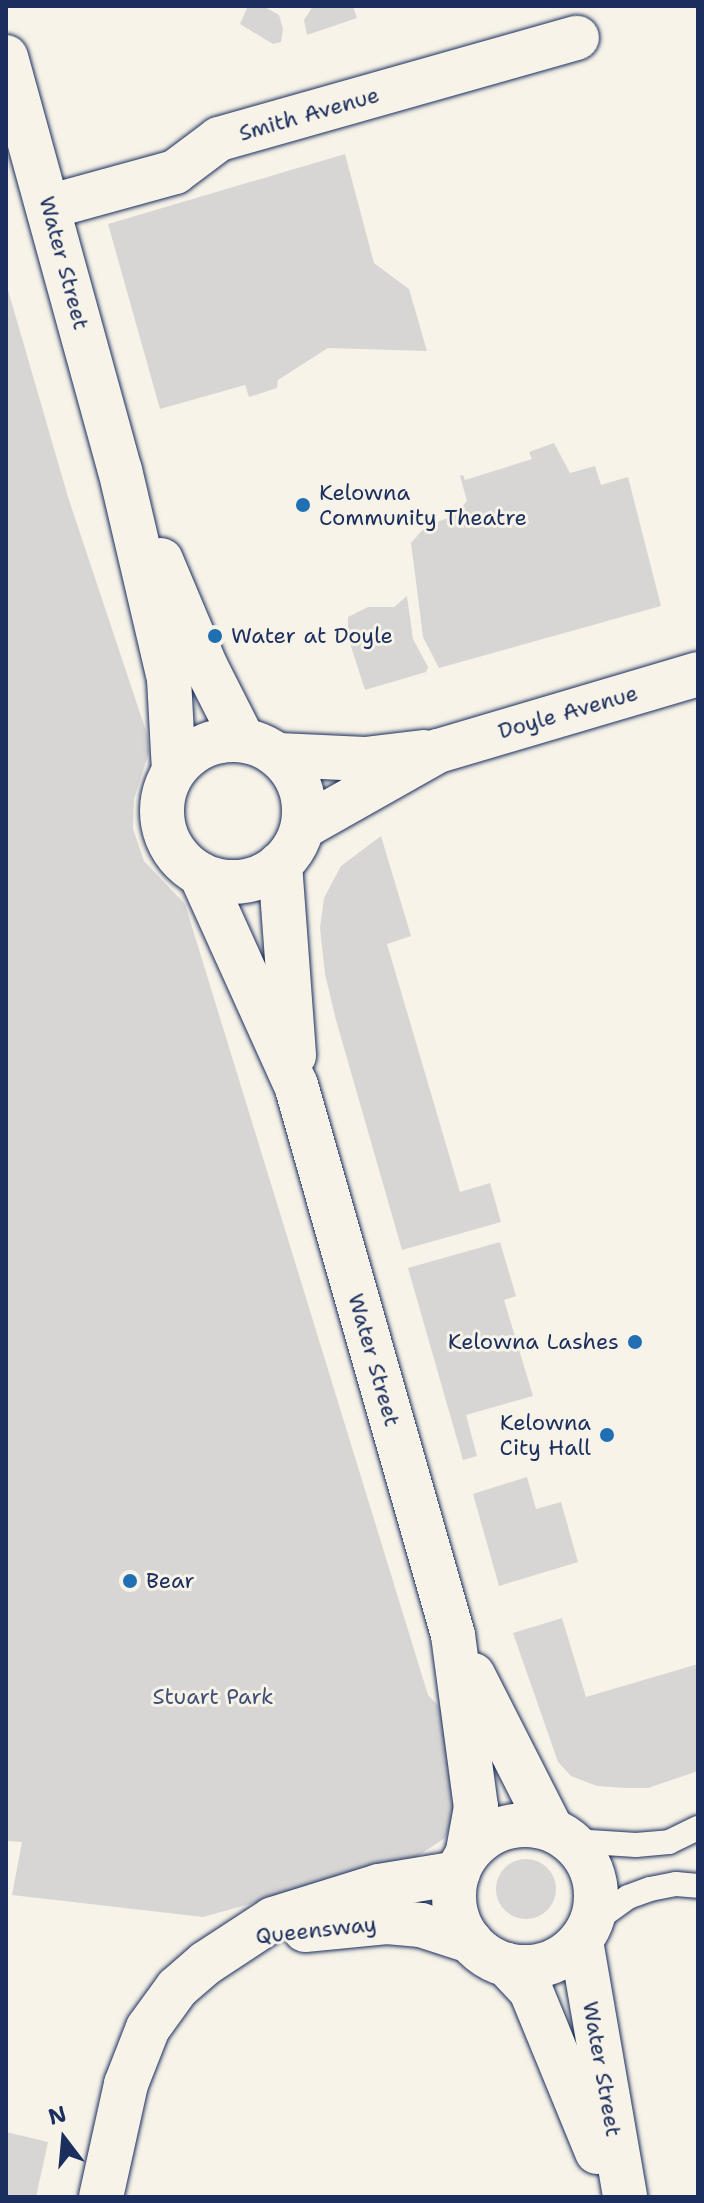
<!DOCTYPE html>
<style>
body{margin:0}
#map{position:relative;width:704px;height:2203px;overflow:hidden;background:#f7f3e8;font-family:"Shantell Sans",sans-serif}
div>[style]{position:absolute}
.green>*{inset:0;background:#d7d6d4}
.round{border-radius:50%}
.roads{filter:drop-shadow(0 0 2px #1b2f5e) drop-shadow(0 0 2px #1b2f5e)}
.lane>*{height:24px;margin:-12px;padding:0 12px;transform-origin:12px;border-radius:12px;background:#f7f3e8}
.street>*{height:44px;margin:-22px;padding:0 22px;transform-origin:22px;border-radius:22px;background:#f7f3e8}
.secondary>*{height:44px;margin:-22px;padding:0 22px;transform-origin:22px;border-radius:22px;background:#f7f3e8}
.secondary>.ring{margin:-22px;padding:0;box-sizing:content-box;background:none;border:44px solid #f7f3e8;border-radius:50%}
.dots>*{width:22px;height:22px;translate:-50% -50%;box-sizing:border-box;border:4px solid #f7f3e8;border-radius:50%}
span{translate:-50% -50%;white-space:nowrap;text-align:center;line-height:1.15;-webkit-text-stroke:6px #f7f3e8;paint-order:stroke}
.street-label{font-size:22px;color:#1b2f5e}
.poi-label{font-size:22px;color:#1b2f5e}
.left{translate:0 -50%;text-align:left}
.right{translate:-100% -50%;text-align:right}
.park-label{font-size:22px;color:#415076}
.frame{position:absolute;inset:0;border:8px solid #1b2f5e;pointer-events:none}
.north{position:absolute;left:24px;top:2099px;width:80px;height:80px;-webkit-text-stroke:6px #f7f3e8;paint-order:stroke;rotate:344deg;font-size:22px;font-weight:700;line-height:32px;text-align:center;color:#1b2f5e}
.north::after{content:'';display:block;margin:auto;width:28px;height:36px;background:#1b2f5e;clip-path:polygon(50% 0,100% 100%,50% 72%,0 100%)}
</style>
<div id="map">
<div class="green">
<div style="clip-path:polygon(248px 6px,263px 6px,279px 15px,283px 29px,281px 42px,273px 44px,240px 24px)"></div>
<div style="clip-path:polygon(313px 6px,353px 6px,357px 18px,307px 35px,304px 20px)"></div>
<div style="clip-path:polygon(345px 154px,374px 263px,409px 289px,427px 351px,328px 348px,278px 380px,277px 388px,249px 397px,245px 385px,160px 409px,108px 224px)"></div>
<div style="clip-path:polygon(6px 283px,68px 497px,147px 734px,149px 752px,134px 799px,133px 829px,144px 861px,185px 904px,428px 1695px,446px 1714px,465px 1794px,445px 1838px,413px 1859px,203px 1917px,12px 1895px,22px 1842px,6px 1841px)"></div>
<div style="clip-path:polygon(554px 443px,570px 473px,595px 466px,601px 485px,628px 477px,661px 606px,439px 668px,423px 637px,411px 543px,425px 527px,455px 515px,467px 501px,460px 476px,463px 475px,465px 480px,532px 459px,529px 452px)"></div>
<div style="clip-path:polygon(407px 596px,413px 639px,428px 667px,426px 672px,365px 690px,348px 637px,348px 617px,368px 607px,394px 607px)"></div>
<div style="clip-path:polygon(381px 836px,411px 936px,387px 944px,460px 1192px,490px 1183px,501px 1222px,402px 1250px,336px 1020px,325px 974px,320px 928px,324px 898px,341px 866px)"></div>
<div style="clip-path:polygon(500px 1242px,516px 1296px,504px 1300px,533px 1396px,466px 1415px,477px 1456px,463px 1460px,408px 1268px)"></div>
<div style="clip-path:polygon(527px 1477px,536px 1509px,561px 1502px,578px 1562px,499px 1586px,473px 1494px)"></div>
<div style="clip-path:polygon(562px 1618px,586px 1697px,698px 1664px,698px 1771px,648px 1788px,624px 1788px,597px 1786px,571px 1776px,558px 1762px,513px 1633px)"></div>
<div class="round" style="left:496px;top:1859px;width:60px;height:60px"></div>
<div style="clip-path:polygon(6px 2132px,48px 2142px,36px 2197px,6px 2197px)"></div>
</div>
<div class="roads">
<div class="lane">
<div style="left:574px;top:1841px;width:62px;rotate:3.7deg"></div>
<div style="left:636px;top:1845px;width:33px;rotate:-5deg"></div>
<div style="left:669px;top:1842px;width:32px;rotate:-26deg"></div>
<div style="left:592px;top:1923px;width:44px;rotate:-35.8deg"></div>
<div style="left:628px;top:1897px;width:23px;rotate:-20deg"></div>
<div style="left:650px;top:1889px;width:26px;rotate:-11deg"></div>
<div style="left:676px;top:1884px;width:22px;rotate:5deg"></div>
</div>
<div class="street">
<div style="left:48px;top:207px;width:132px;rotate:-15.4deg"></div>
<div style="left:175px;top:172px;width:55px;rotate:-36.9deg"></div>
<div style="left:219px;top:139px;width:372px;rotate:-15.8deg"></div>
<div style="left:278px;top:755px;width:87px;rotate:2.6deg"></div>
<div style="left:365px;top:759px;width:59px;rotate:-6.8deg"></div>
<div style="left:303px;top:827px;width:155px;rotate:-29.4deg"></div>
<div style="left:438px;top:751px;width:271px;rotate:-16.5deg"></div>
<div style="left:305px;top:1930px;width:82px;rotate:-5.6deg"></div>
<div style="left:387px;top:1922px;width:34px;rotate:5deg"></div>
<div style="left:421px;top:1925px;width:52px;rotate:18.1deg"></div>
<div style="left:101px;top:2197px;width:116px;rotate:-77.5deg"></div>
<div style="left:126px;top:2084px;width:60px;rotate:-68.6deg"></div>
<div style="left:148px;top:2028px;width:49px;rotate:-54.1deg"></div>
<div style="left:177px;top:1988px;width:38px;rotate:-41deg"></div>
<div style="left:206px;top:1963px;width:80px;rotate:-33.3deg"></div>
<div style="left:273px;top:1919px;width:111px;rotate:-17.3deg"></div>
<div style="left:379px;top:1886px;width:80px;rotate:-9.3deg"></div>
</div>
<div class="secondary">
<div style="left:6px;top:57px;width:428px;rotate:74.6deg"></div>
<div style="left:120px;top:470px;width:215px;rotate:76.8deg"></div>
<div style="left:169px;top:679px;width:91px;rotate:86.9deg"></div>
<div style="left:161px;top:560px;width:116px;rotate:67.2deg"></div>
<div style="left:206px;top:667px;width:82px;rotate:63.1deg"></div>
<div class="ring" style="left:162px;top:740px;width:98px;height:98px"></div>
<div style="left:280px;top:864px;width:192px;rotate:85.8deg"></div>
<div style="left:201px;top:875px;width:230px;rotate:65.7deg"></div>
<div style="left:296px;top:1085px;width:572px;rotate:74.07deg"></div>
<div style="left:453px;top:1635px;width:174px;rotate:82.4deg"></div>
<div style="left:476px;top:1807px;width:45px;rotate:100.3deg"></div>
<div style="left:473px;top:1675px;width:173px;rotate:63.1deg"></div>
<div class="ring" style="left:454px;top:1825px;width:98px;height:98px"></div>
<div style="left:581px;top:1941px;width:260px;rotate:80.2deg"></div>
<div style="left:507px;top:1965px;width:35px;rotate:47deg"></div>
<div style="left:531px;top:1991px;width:174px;rotate:67.7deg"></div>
</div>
</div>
<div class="dots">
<div style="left:303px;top:505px;background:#1f6fb2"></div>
<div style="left:215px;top:636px;background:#1f6fb2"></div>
<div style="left:635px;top:1342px;background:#1f6fb2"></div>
<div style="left:607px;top:1435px;background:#1f6fb2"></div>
<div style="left:130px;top:1581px;background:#1f6fb2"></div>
</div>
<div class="street-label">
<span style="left:309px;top:114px;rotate:-16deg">Smith Avenue</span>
<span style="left:64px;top:263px;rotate:75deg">Water Street</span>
<span style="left:568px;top:712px;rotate:-16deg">Doyle Avenue</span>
<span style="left:374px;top:1360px;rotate:74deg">Water Street</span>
<span style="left:316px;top:1930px;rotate:-6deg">Queensway</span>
<span style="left:602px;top:2069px;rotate:80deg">Water Street</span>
</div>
<div class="poi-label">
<span class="left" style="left:319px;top:505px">Kelowna<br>Community Theatre</span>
<span class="left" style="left:231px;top:636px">Water at Doyle</span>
<span class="right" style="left:619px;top:1342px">Kelowna Lashes</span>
<span class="right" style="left:591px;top:1435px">Kelowna<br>City Hall</span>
<span class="left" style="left:146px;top:1581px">Bear</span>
</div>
<div class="park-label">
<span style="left:213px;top:1697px">Stuart Park</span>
</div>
<div class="frame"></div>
<div class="north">N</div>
</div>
